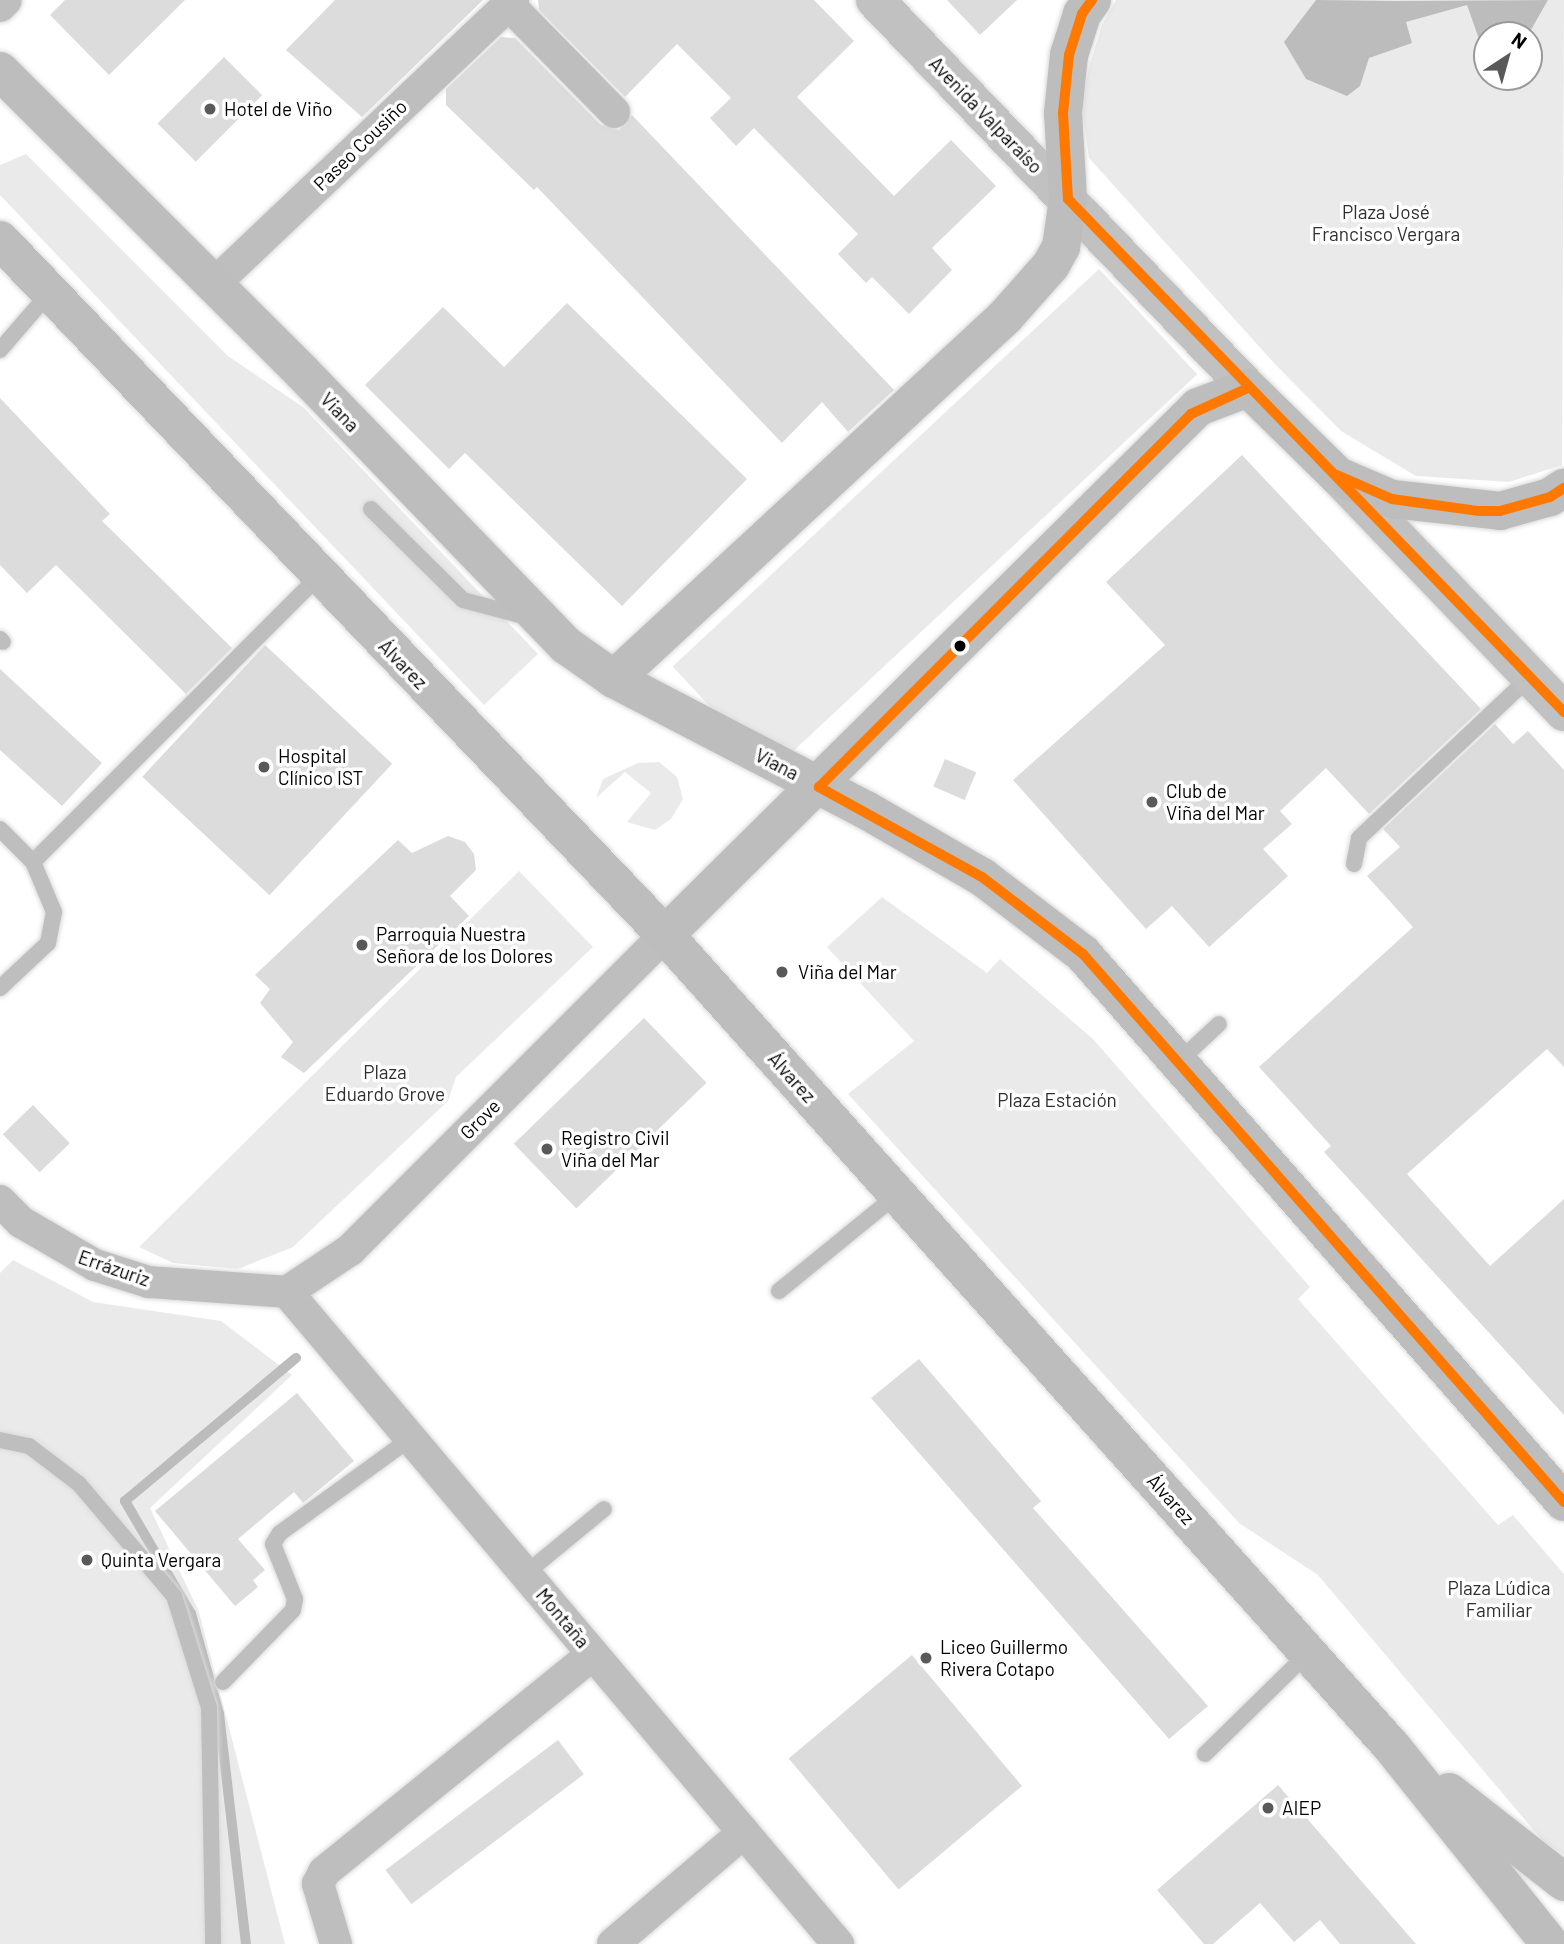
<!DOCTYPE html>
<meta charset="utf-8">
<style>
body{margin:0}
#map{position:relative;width:1564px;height:1944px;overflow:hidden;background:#fff;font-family:Barlow,sans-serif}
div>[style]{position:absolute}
.green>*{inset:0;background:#eaeaea;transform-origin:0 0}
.water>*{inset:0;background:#bcbcbc}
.stream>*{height:10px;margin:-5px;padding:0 5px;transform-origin:5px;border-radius:5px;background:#bcbcbc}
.building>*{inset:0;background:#dcdcdc;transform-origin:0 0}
.roads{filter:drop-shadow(0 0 2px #dbdbdb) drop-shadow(0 0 2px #dbdbdb)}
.lane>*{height:16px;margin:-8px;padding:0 8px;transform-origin:8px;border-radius:8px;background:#bebebe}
.street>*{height:32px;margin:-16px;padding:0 16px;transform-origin:16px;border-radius:16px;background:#bebebe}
.secondary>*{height:38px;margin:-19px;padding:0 19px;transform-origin:19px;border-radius:19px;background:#c1c1c1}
.primary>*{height:38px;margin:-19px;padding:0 19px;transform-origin:19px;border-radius:19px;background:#bdbdbd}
.bus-1>*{height:10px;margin:-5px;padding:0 5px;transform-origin:5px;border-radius:5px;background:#ff7800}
.dots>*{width:19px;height:19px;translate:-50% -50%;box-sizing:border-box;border:4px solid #fff;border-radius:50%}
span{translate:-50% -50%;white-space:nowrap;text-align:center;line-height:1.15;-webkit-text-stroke:7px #fff;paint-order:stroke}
.poi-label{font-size:19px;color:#000}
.left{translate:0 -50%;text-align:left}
.street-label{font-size:19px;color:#000}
.park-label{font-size:19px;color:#2f2f2f}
.north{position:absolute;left:1473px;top:21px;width:70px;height:70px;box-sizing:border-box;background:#fff;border:2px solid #999;border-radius:50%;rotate:36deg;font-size:19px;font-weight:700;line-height:28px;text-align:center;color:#000}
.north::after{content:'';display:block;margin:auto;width:24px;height:32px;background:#595959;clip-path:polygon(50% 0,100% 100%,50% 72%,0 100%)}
</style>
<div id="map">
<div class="green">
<div style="clip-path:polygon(evenodd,1116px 0,1564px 0,1562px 465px,1509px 482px,1416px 476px,1341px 431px,1274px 363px,1089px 158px,1082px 108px,1089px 67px,1102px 25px,1116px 0,1487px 35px,1529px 35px,1529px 77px,1487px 77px,1487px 35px)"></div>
<div style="clip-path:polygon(26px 154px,228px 356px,303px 407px,538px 654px,484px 705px,0 195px,0 165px)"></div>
<div style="left:1099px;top:269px;width:144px;height:583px;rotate:47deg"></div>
<div style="clip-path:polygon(659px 762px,677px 777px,683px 799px,671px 819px,655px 830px,627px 822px,651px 793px,625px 772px,596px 798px,603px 779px,638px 763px)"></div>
<div style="clip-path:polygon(519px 871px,593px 947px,456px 1077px,448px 1101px,293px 1247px,238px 1269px,173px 1263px,139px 1247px)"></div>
<div style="clip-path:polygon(882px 897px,987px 973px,1000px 959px,1093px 1039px,1310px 1287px,1298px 1299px,1498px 1525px,1513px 1515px,1564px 1574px,1564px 1855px,1542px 1840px,1318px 1575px,1239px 1523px,848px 1094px,914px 1041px,827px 947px)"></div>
<div style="clip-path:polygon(13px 1260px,93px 1302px,221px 1321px,292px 1375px,150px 1508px,199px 1612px,285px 1944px,0 1944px,0 1273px)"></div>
</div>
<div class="water">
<div style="clip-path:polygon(1316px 0,1395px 1px,1548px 0,1528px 35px,1487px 35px,1486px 59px,1467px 5px,1406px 22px,1412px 43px,1369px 58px,1360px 86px,1347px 96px,1306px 79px,1284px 42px)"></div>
</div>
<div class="stream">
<div style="left:246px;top:1944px;width:232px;rotate:-96.7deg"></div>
<div style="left:219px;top:1714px;width:104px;rotate:-105.6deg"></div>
<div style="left:191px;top:1614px;width:131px;rotate:-120.3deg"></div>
<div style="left:125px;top:1501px;width:223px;rotate:-39.9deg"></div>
</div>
<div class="building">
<div style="clip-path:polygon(65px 0,185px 0,109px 75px,50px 15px)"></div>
<div style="clip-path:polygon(335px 0,483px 0,362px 117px,286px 50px)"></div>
<div style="clip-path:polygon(538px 0,814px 0,854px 41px,797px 97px,894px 196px,951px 140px,996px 186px,932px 248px,952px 270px,909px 314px,872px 277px,866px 283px,838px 254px,858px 234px,754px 128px,736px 146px,710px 118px,731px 98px,677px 44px,625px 97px,539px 10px)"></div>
<div style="clip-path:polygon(947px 0,1017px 0,980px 35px)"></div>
<div style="clip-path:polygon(501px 37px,515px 38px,601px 125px,619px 130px,632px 115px,894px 390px,848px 432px,822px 402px,782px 443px,537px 187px,534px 190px,446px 105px,446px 89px)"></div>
<div style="left:224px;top:57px;width:54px;height:94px;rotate:45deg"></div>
<div style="clip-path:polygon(567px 303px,747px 479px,622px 606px,465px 453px,449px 469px,365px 385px,443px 307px,504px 367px)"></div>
<div style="clip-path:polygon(0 398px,110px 514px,102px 521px,232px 648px,186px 694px,56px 565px,27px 593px,0 565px)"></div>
<div style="clip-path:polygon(1242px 455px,1481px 709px,1369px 814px,1326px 768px,1280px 811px,1292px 824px,1263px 849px,1288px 876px,1209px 947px,1172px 906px,1146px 929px,1013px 780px,1165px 645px,1106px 582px)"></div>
<div style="left:265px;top:645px;width:174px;height:180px;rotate:43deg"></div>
<div style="clip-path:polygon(0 669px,102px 763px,62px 806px,0 750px)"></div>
<div style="clip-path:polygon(1495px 724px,1513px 744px,1528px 731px,1564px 770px,1564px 1067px,1547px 1049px,1407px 1174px,1490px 1266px,1564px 1199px,1564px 1415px,1324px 1152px,1331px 1146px,1259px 1067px,1413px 927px,1367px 876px,1400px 847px,1383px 829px)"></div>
<div style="left:945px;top:759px;width:34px;height:30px;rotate:23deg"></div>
<div style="clip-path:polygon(448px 836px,465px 842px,474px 854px,476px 870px,450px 896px,469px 916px,304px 1073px,281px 1057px,293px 1042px,260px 1003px,270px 989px,255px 975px,398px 840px,412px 853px)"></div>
<div style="left:644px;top:1018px;width:90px;height:181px;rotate:46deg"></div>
<div style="left:33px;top:1105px;width:53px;height:42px;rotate:46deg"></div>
<div style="clip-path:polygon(919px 1359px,1041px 1501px,1033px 1508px,1208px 1706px,1169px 1739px,871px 1398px)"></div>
<div style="clip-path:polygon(297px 1393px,354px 1461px,303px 1503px,294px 1492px,238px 1539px,265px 1570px,253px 1580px,258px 1587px,235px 1606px,155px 1511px)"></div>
<div style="left:912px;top:1655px;width:171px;height:161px;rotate:50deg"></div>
<div style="left:558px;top:1740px;width:43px;height:216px;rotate:53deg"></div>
<div style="clip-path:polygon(1278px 1785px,1416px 1944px,1340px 1944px,1320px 1920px,1294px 1942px,1260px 1903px,1213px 1944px,1204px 1944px,1157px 1890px)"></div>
</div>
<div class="roads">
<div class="lane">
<div style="left:0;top:350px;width:77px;rotate:-49.2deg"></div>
<div style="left:371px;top:509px;width:129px;rotate:44.7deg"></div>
<div style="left:463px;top:600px;width:66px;rotate:14.9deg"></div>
<div style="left:0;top:639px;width:4px;rotate:45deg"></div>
<div style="left:0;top:829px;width:47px;rotate:45deg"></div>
<div style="left:33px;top:862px;width:54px;rotate:67.2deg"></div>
<div style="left:54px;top:912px;width:32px;rotate:101deg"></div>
<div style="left:48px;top:943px;width:66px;rotate:136.8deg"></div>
<div style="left:33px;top:862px;width:404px;rotate:-45deg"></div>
<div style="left:1354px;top:864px;width:26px;rotate:-79deg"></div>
<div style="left:1359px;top:838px;width:235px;rotate:-43.3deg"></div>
<div style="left:1177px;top:1063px;width:57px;rotate:-42.9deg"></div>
<div style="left:779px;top:1291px;width:154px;rotate:-39.2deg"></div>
<div style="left:0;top:1440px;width:30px;rotate:12deg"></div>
<div style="left:29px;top:1446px;width:63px;rotate:37.2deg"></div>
<div style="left:79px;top:1484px;width:147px;rotate:49.7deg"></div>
<div style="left:174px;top:1596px;width:117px;rotate:72.6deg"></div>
<div style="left:209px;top:1708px;width:236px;rotate:89deg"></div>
<div style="left:525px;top:1574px;width:102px;rotate:-39.4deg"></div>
<div style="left:223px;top:1682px;width:100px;rotate:-45.8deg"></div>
<div style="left:293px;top:1610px;width:11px;rotate:-80deg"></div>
<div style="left:295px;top:1599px;width:59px;rotate:-111.8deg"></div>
<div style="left:273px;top:1544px;width:13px;rotate:-58deg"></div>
<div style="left:280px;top:1533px;width:162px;rotate:-35.9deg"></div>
<div style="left:1205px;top:1754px;width:144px;rotate:-44.4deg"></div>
</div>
<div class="street">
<div style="left:509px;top:5px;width:150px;rotate:45.5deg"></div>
<div style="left:0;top:6px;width:8px;rotate:-45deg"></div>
<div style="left:212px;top:286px;width:415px;rotate:-43.5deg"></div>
<div style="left:0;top:1201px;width:30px;rotate:45deg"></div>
<div style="left:21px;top:1222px;width:86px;rotate:30.2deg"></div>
<div style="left:95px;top:1265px;width:57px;rotate:17.5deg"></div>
<div style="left:149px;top:1282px;width:138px;rotate:4.1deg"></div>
<div style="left:287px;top:1292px;width:854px;rotate:49.8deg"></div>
<div style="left:287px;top:1292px;width:76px;rotate:-33.7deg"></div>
<div style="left:350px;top:1250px;width:445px;rotate:-45deg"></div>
<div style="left:336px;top:1944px;width:63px;rotate:-106.7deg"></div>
<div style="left:318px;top:1884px;width:13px;rotate:-63deg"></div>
<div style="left:324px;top:1872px;width:346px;rotate:-39deg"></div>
<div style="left:613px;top:1944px;width:172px;rotate:-40.5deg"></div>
</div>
<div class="secondary">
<div style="left:875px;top:0;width:538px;rotate:46.13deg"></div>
<div style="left:1338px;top:476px;width:327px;rotate:46.2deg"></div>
</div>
<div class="primary">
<div style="left:0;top:71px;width:426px;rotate:44.9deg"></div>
<div style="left:302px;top:372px;width:381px;rotate:46deg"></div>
<div style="left:567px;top:646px;width:57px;rotate:35.1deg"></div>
<div style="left:614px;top:679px;width:284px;rotate:27.5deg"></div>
<div style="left:866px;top:810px;width:134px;rotate:30deg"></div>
<div style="left:982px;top:877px;width:127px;rotate:37.3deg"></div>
<div style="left:1083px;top:954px;width:729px;rotate:48.73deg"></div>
<div style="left:0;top:240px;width:962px;rotate:46.26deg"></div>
<div style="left:665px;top:935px;width:1090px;rotate:48.16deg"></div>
<div style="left:1392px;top:1747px;width:253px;rotate:51.3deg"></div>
<div style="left:614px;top:679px;width:533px;rotate:-42.79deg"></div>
<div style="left:1005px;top:317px;width:69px;rotate:-48.5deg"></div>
<div style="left:1051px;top:265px;width:21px;rotate:-61deg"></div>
<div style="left:1061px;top:247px;width:49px;rotate:-81.7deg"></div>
<div style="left:1068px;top:199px;width:86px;rotate:-93.3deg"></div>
<div style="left:1063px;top:113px;width:58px;rotate:-84.1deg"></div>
<div style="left:1069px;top:55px;width:43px;rotate:-72.4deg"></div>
<div style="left:1082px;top:14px;width:17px;rotate:-54deg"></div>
<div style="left:665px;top:935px;width:750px;rotate:-44.73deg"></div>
<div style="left:1198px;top:407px;width:53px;rotate:-20.8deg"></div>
<div style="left:1248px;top:388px;width:126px;rotate:44.4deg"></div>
<div style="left:1338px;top:476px;width:59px;rotate:23.1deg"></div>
<div style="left:1392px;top:499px;width:109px;rotate:6.3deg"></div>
<div style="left:1500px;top:511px;width:52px;rotate:-15.6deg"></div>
<div style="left:1550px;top:497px;width:17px;rotate:-33deg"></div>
<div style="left:1449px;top:1792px;width:146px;rotate:38deg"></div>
</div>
</div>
<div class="bus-1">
<div style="left:1092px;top:0;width:17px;rotate:126deg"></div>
<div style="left:1082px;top:14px;width:43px;rotate:107.6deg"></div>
<div style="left:1069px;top:55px;width:58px;rotate:95.9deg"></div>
<div style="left:1063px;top:113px;width:86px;rotate:86.7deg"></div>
<div style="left:1068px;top:199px;width:714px;rotate:45.97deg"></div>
<div style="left:1248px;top:388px;width:63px;rotate:155.5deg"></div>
<div style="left:1191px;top:414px;width:527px;rotate:134.92deg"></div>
<div style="left:819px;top:787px;width:186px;rotate:28.9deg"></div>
<div style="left:982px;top:877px;width:127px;rotate:37.3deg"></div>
<div style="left:1083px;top:954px;width:729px;rotate:48.73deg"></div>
<div style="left:1337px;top:475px;width:60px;rotate:23.6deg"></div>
<div style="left:1392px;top:499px;width:88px;rotate:7.9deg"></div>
<div style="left:1479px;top:511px;width:21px"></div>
<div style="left:1500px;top:511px;width:52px;rotate:-15.6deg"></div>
<div style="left:1550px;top:497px;width:17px;rotate:-33deg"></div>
</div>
<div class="dots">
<div style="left:210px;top:109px;background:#595959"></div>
<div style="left:960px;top:646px;background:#000"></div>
<div style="left:264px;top:767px;background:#595959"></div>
<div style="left:1152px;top:802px;background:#595959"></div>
<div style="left:362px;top:945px;background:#595959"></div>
<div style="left:782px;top:972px;background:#595959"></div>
<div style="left:547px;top:1149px;background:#595959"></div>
<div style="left:87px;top:1560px;background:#595959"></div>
<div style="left:926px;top:1658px;background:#595959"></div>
<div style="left:1268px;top:1808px;background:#595959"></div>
</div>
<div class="poi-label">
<span class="left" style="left:224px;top:109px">Hotel de Viño</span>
<span class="left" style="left:278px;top:767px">Hospital<br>Clínico IST</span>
<span class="left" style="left:1166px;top:802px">Club de<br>Viña del Mar</span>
<span class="left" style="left:376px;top:945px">Parroquia Nuestra<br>Señora de los Dolores</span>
<span class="left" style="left:798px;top:972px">Viña del Mar</span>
<span class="left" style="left:561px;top:1149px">Registro Civil<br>Viña del Mar</span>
<span class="left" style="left:101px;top:1560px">Quinta Vergara</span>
<span class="left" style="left:940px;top:1658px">Liceo Guillermo<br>Rivera Cotapo</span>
<span class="left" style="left:1282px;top:1808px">AIEP</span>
</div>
<div class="street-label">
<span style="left:986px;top:115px;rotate:46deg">Avenida Valparaíso</span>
<span style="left:360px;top:145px;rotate:-44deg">Paseo Cousiño</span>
<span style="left:340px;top:412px;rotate:46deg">Viana</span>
<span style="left:403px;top:664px;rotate:46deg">Álvarez</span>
<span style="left:777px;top:764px;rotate:27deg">Viana</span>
<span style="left:792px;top:1077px;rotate:48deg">Álvarez</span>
<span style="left:480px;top:1119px;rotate:-45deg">Grove</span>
<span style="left:114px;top:1268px;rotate:19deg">Errázuriz</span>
<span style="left:1171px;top:1499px;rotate:48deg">Álvarez</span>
<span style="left:563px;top:1618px;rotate:50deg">Montaña</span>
</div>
<div class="park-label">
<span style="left:1386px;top:223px">Plaza José<br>Francisco Vergara</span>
<span style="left:385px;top:1083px">Plaza<br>Eduardo Grove</span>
<span style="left:1057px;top:1100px">Plaza Estación</span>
<span style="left:1499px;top:1599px">Plaza Lúdica<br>Familiar</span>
</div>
<div class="north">N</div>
</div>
